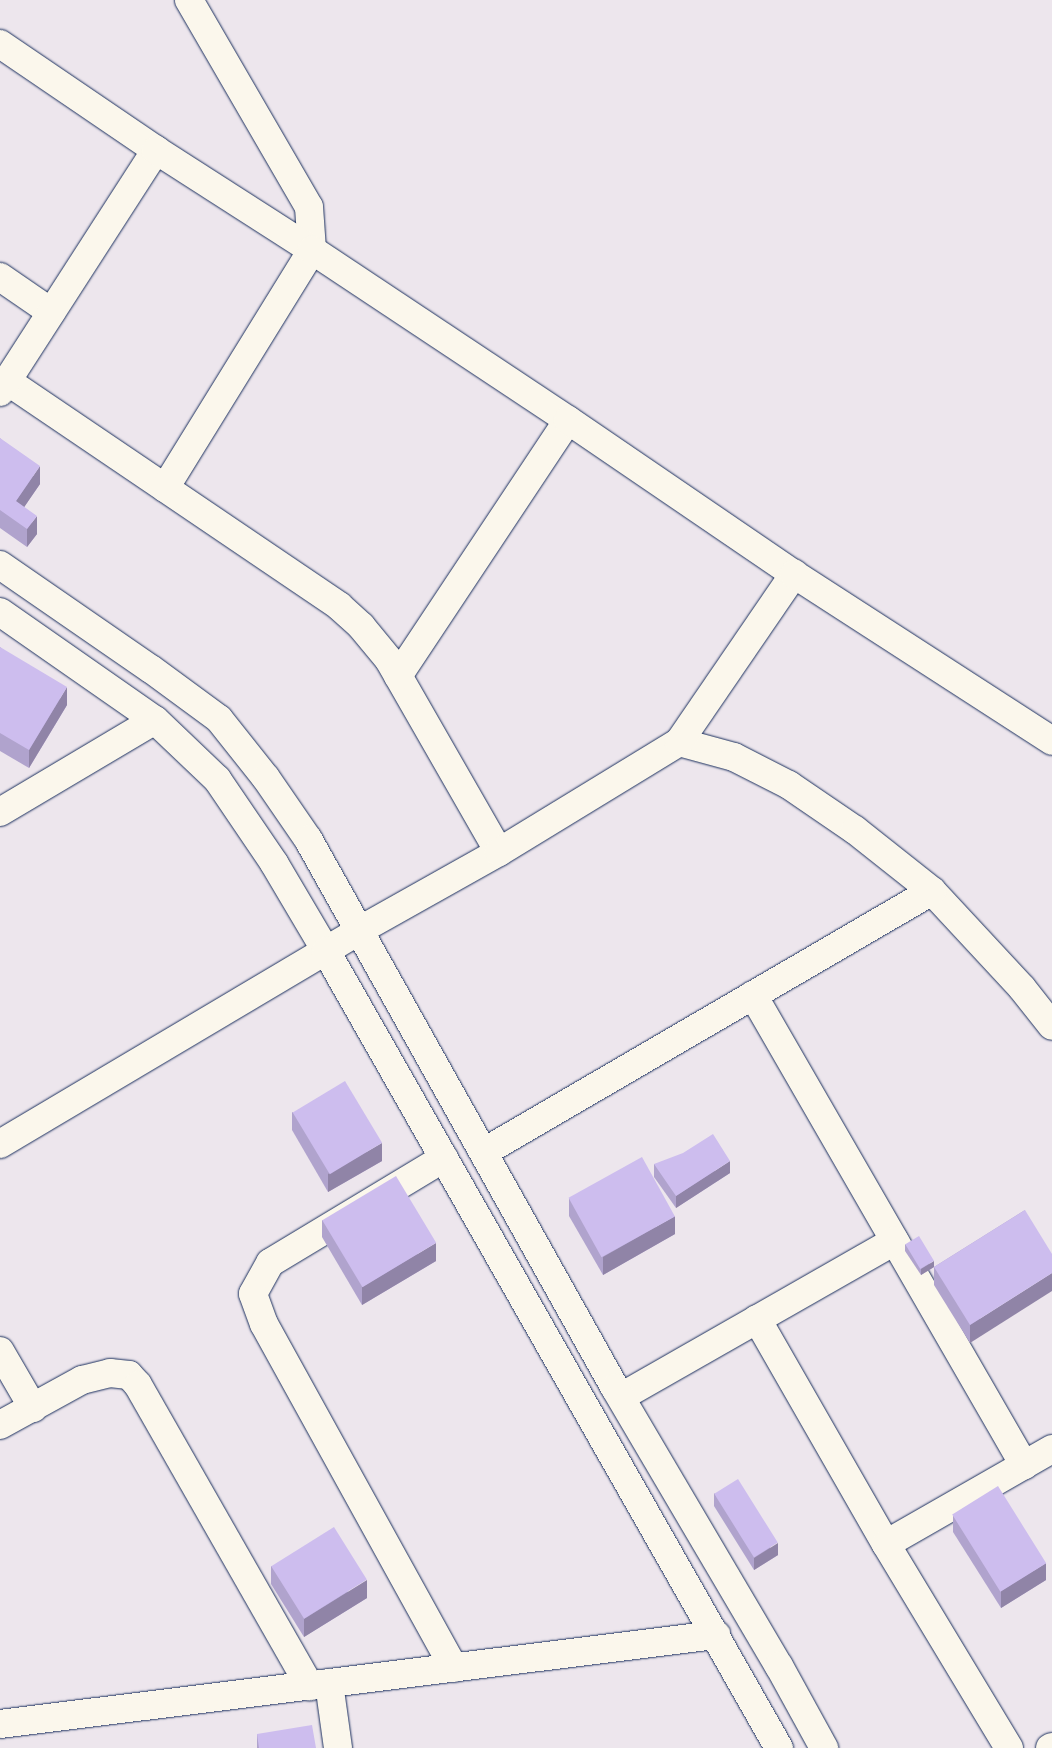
<!DOCTYPE html>
<style>
body{margin:0}
#map{position:relative;width:1052px;height:1748px;overflow:hidden;background:#ede6ed;font-family:"Balsamiq Sans",sans-serif}
div>[style]{position:absolute}
.roads{filter:drop-shadow(0 0 1px #1b2f5e) drop-shadow(0 0 1px #1b2f5e)}
.street>*{height:28px;margin:-14px;padding:0 14px;transform-origin:14px;border-radius:14px;background:#fbf7ec}
.secondary>*{height:28px;margin:-14px;padding:0 14px;transform-origin:14px;border-radius:14px;background:#fbf7ec}
.wall>*{inset:0;background:#b0a3cd}
.shaded-wall>*{inset:0;background:#9084a7}
.building>*{inset:0;background:#cdbdee;transform-origin:0 0}
span{translate:-50% -50%;white-space:nowrap;text-align:center;line-height:1.15;-webkit-text-stroke:4px #fbf7ec;paint-order:stroke}
</style>
<div id="map">
<div class="roads">
<div class="street">
<div style="left:0;top:277px;width:62px;rotate:34.5deg"></div>
<div style="left:7px;top:381px;width:401px;rotate:34.1deg"></div>
<div style="left:339px;top:606px;width:30px;rotate:42deg"></div>
<div style="left:361px;top:626px;width:44px;rotate:50.5deg"></div>
<div style="left:389px;top:660px;width:221px;rotate:60.2deg"></div>
<div style="left:0;top:392px;width:288px;rotate:-57.2deg"></div>
<div style="left:165px;top:488px;width:280px;rotate:-58.3deg"></div>
<div style="left:398px;top:676px;width:307px;rotate:-56.4deg"></div>
<div style="left:679px;top:742px;width:57px;rotate:15.3deg"></div>
<div style="left:734px;top:757px;width:62px;rotate:27deg"></div>
<div style="left:789px;top:785px;width:80px;rotate:34.3deg"></div>
<div style="left:855px;top:830px;width:98px;rotate:38.4deg"></div>
<div style="left:932px;top:891px;width:132px;rotate:47.1deg"></div>
<div style="left:1022px;top:988px;width:48px;rotate:51.7deg"></div>
<div style="left:0;top:812px;width:180px;rotate:-30.7deg"></div>
<div style="left:753px;top:995px;width:543px;rotate:60.03deg"></div>
<div style="left:0;top:1144px;width:419px;rotate:-30.7deg"></div>
<div style="left:360px;top:930px;width:159px;rotate:-29.3deg"></div>
<div style="left:499px;top:852px;width:211px;rotate:-31.4deg"></div>
<div style="left:679px;top:742px;width:204px;rotate:-55.6deg"></div>
<div style="left:484px;top:1152px;width:518px;rotate:-30.22deg"></div>
<div style="left:444px;top:1158px;width:203px;rotate:148.9deg"></div>
<div style="left:270px;top:1263px;width:35px;rotate:119deg"></div>
<div style="left:253px;top:1294px;width:32px;rotate:70deg"></div>
<div style="left:264px;top:1324px;width:393px;rotate:61.1deg"></div>
<div style="left:757px;top:1319px;width:259px;rotate:60.2deg"></div>
<div style="left:0;top:1351px;width:66px;rotate:59.9deg"></div>
<div style="left:621px;top:1397px;width:315px;rotate:-29.7deg"></div>
<div style="left:0;top:1425px;width:94px;rotate:-28.8deg"></div>
<div style="left:82px;top:1380px;width:29px;rotate:-14deg"></div>
<div style="left:110px;top:1373px;width:19px;rotate:6deg"></div>
<div style="left:129px;top:1375px;width:13px;rotate:48deg"></div>
<div style="left:138px;top:1385px;width:347px;rotate:60.3deg"></div>
<div style="left:329px;top:1683px;width:66px;rotate:82.1deg"></div>
<div style="left:0;top:1724px;width:722px;rotate:-7.09deg"></div>
<div style="left:1009px;top:1748px;width:238px;rotate:-121.1deg"></div>
<div style="left:886px;top:1544px;width:191px;rotate:-29.8deg"></div>
</div>
<div class="secondary">
<div style="left:189px;top:0;width:239px;rotate:59.9deg"></div>
<div style="left:309px;top:207px;width:43px;rotate:86deg"></div>
<div style="left:0;top:44px;width:189px;rotate:34.2deg"></div>
<div style="left:156px;top:150px;width:185px;rotate:32.7deg"></div>
<div style="left:312px;top:250px;width:307px;rotate:33.6deg"></div>
<div style="left:568px;top:420px;width:273px;rotate:34.3deg"></div>
<div style="left:794px;top:574px;width:307px;rotate:32.9deg"></div>
<div style="left:0;top:565px;width:183px;rotate:34.6deg"></div>
<div style="left:151px;top:669px;width:84px;rotate:36.3deg"></div>
<div style="left:219px;top:719px;width:75px;rotate:51.5deg"></div>
<div style="left:266px;top:778px;width:74px;rotate:55.5deg"></div>
<div style="left:308px;top:839px;width:629px;rotate:60.79deg"></div>
<div style="left:615px;top:1388px;width:323px;rotate:59.5deg"></div>
<div style="left:779px;top:1666px;width:94px;rotate:61.2deg"></div>
<div style="left:0;top:612px;width:189px;rotate:34.9deg"></div>
<div style="left:155px;top:720px;width:86px;rotate:43.6deg"></div>
<div style="left:217px;top:779px;width:102px;rotate:55.8deg"></div>
<div style="left:274px;top:863px;width:102px;rotate:59.4deg"></div>
<div style="left:326px;top:951px;width:917px;rotate:60.39deg"></div>
<div style="left:1050px;top:1748px;width:2px;rotate:-27deg"></div>
</div>
</div>
<div class="wall">
<div style="clip-path:polygon(0 438px,40px 484px,24px 507px,37px 534px,27px 547px,0 528px)"></div>
<div style="clip-path:polygon(0 647px,67px 705px,29px 768px,0 751px)"></div>
<div style="clip-path:polygon(292px 1112px,382px 1161px,328px 1192px,292px 1130px)"></div>
<div style="clip-path:polygon(654px 1164px,730px 1173px,676px 1208px,654px 1177px)"></div>
<div style="clip-path:polygon(569px 1198px,675px 1234px,603px 1275px,569px 1216px)"></div>
<div style="clip-path:polygon(1025px 1210px,970px 1343px,934px 1285px,934px 1267px)"></div>
<div style="clip-path:polygon(322px 1220px,436px 1261px,362px 1305px,322px 1237px)"></div>
<div style="clip-path:polygon(905px 1244px,934px 1267px,921px 1275px,905px 1251px)"></div>
<div style="clip-path:polygon(714px 1493px,778px 1555px,754px 1570px,714px 1506px)"></div>
<div style="clip-path:polygon(953px 1515px,1046px 1580px,1001px 1608px,953px 1532px)"></div>
<div style="clip-path:polygon(271px 1566px,367px 1598px,304px 1637px,271px 1584px)"></div>
<div style="clip-path:polygon(257px 1734px,316px 1748px,257px 1748px)"></div>
</div>
<div class="shaded-wall">
<div style="clip-path:polygon(40px 466px,40px 484px,16px 519px,16px 501px)"></div>
<div style="clip-path:polygon(37px 516px,37px 534px,27px 547px,27px 529px)"></div>
<div style="clip-path:polygon(67px 687px,67px 705px,29px 768px,29px 750px)"></div>
<div style="clip-path:polygon(382px 1143px,382px 1161px,328px 1192px,328px 1174px)"></div>
<div style="clip-path:polygon(730px 1161px,730px 1173px,676px 1208px,676px 1196px)"></div>
<div style="clip-path:polygon(675px 1216px,675px 1234px,603px 1275px,603px 1257px)"></div>
<div style="clip-path:polygon(436px 1243px,436px 1261px,362px 1305px,362px 1287px)"></div>
<div style="clip-path:polygon(934px 1261px,934px 1267px,921px 1275px,921px 1269px)"></div>
<div style="clip-path:polygon(1052px 1273px,1052px 1291px,970px 1343px,970px 1325px)"></div>
<div style="clip-path:polygon(778px 1543px,778px 1555px,754px 1570px,754px 1558px)"></div>
<div style="clip-path:polygon(1046px 1563px,1046px 1580px,1001px 1608px,1001px 1591px)"></div>
<div style="clip-path:polygon(367px 1580px,367px 1598px,304px 1637px,304px 1619px)"></div>
</div>
<div class="building">
<div style="clip-path:polygon(0 438px,40px 466px,16px 501px,37px 516px,27px 529px,0 510px)"></div>
<div style="clip-path:polygon(0 647px,67px 687px,29px 750px,0 733px)"></div>
<div style="left:345px;top:1081px;width:72px;height:61px;rotate:59deg"></div>
<div style="clip-path:polygon(713px 1134px,730px 1161px,676px 1196px,654px 1164px,683px 1153px)"></div>
<div style="left:642px;top:1157px;width:68px;height:84px;rotate:61deg"></div>
<div style="left:396px;top:1176px;width:78px;height:86px;rotate:59deg"></div>
<div style="clip-path:polygon(1025px 1210px,1052px 1254px,1052px 1273px,970px 1325px,934px 1267px)"></div>
<div style="left:919px;top:1236px;width:29px;height:16px;rotate:59deg"></div>
<div style="left:738px;top:1479px;width:75px;height:28px;rotate:58deg"></div>
<div style="left:998px;top:1486px;width:91px;height:54px;rotate:58deg"></div>
<div style="left:334px;top:1527px;width:62px;height:74px;rotate:58deg"></div>
<div style="clip-path:polygon(312px 1725px,316px 1748px,259px 1748px,257px 1734px)"></div>
</div>
</div>
